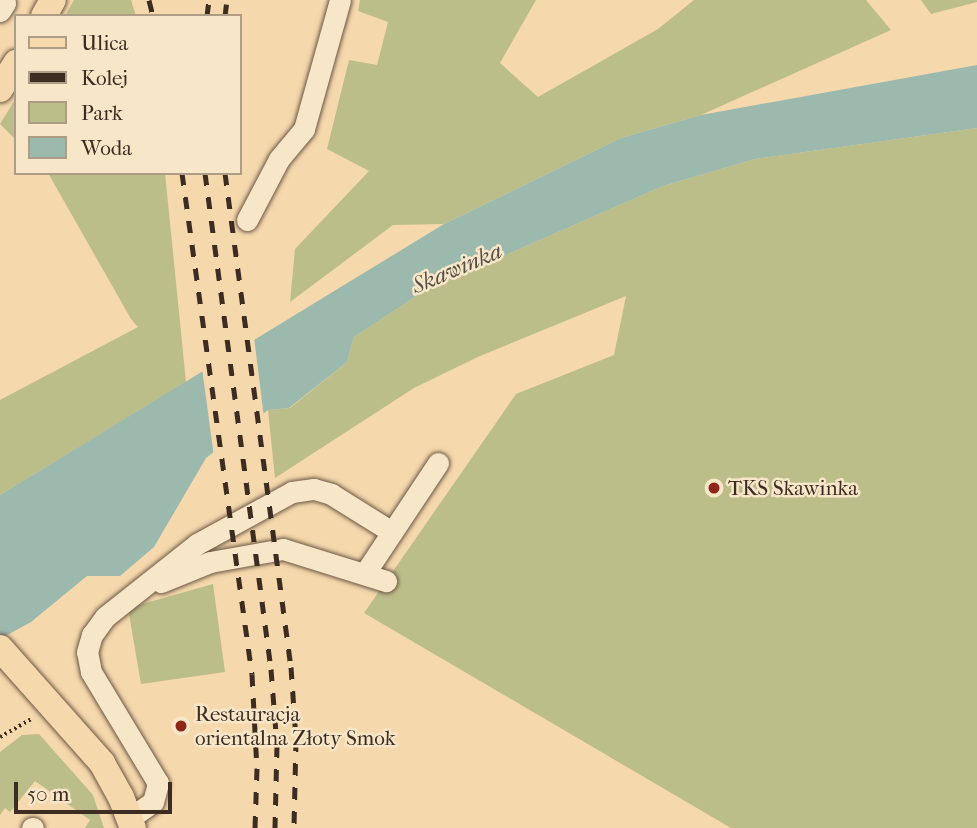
<!DOCTYPE html>
<meta charset="utf-8">
<style>
body{margin:0}
#map{position:relative;width:977px;height:828px;overflow:hidden;background:#f5d8ac;font-family:"IM FELL French Canon",serif}
div>[style]{position:absolute}
.green>*{inset:0;background:#bcbe89}
.water>*{inset:0;background:#9cb9ae}
.pier>*{inset:0;background:#f5d8ac}
.path>*{height:3.5px;margin-top:-1.75px;transform-origin:0;background:repeating-linear-gradient(90deg,#3d2c22 0 2px,transparent 0 5.5px)}
.roads{filter:drop-shadow(0 0 2px #6b5744) drop-shadow(0 0 2px #6b5744)}
.minor>*{height:21px;margin:-10.5px;padding:0 10.5px;transform-origin:10.5px;border-radius:10.5px;background:#f8e6c9}
.major>*{height:26px;margin:-13px;padding:0 13px;transform-origin:13px;border-radius:13px;background:#f5d8ac}
.rail>*{height:5px;margin-top:-2.5px;transform-origin:0;background:repeating-linear-gradient(90deg,#3d2c22 0 12px,transparent 0 24px)}
.dots>*{width:19px;height:19px;translate:-50% -50%;box-sizing:border-box;border:4px solid #f8e6c9;border-radius:50%}
span{translate:-50% -50%;white-space:nowrap;text-align:center;line-height:1.15;-webkit-text-stroke:5px #f8e6c9;paint-order:stroke}
.poi-label{font-size:21px;color:#3d2c22}
.left{translate:0 -50%;text-align:left}
.water-label{font-size:23px;color:#554f45;font-style:italic}
.legend{position:absolute;left:14px;top:14px;width:228px;height:161px;box-sizing:border-box;background:#f8e6c9;border:2px solid #ad9c86;margin:0;padding:9px 12px;list-style:none;font-size:21px;color:#3d2c22}
.legend li{display:flex;align-items:center;gap:14px;height:35px}
.legend b{width:35px;border:2px solid #ad9c86}
.scale{position:absolute;left:14px;top:782px;width:158px;height:32px;box-sizing:border-box;border:4px solid #3d2c22;border-top:0;padding-left:9px;font-size:21px;line-height:24px;white-space:nowrap;color:#3d2c22;-webkit-text-stroke:5px #f8e6c9;paint-order:stroke}
</style>
<div id="map">
<div class="green">
<div style="clip-path:polygon(74px 0,131px 0,136px 16px,65px 16px)"></div>
<div style="clip-path:polygon(360px 0,536px 0,500px 63px,538px 97px,658px 29px,694px 0,866px 0,891px 30px,701px 115px,621px 138px,444px 224px,393px 225px,290px 302px,295px 249px,369px 171px,327px 149px,349px 60px,377px 65px,388px 22px,358px 11px)"></div>
<div style="clip-path:polygon(921px 0,977px 0,977px 2px,931px 14px)"></div>
<div style="clip-path:polygon(16px 98px,16px 140px,0 124px)"></div>
<div style="clip-path:polygon(977px 128px,977px 828px,731px 828px,364px 613px,516px 394px,614px 355px,626px 296px,480px 356px,414px 388px,275px 478px,268px 410px,290px 408px,347px 362px,354px 337px,424px 291px,663px 186px,755px 159px)"></div>
<div style="clip-path:polygon(48px 173px,165px 173px,186px 382px,0 495px,0 400px,138px 327px,131px 319px)"></div>
<div style="clip-path:polygon(213px 584px,225px 672px,141px 684px,128px 608px)"></div>
<div style="clip-path:polygon(39px 734px,93px 795px,104px 828px,85px 828px,90px 820px,35px 781px,10px 812px,5px 808px,0 815px,0 752px,22px 735px)"></div>
</div>
<div class="water">
<div style="clip-path:polygon(977px 65px,977px 128px,755px 159px,663px 186px,424px 291px,354px 337px,347px 362px,289px 408px,268px 410px,206px 458px,154px 547px,120px 576px,87px 576px,31px 622px,0 639px,0 495px,444px 224px,621px 138px,701px 115px)"></div>
</div>
<div class="pier">
<div style="clip-path:polygon(254px 337px,264px 418px,214px 457px,202px 368px)"></div>
</div>
<div class="path">
<div style="left:0;top:737px;width:36px;rotate:-30deg"></div>
</div>
<div class="roads">
<div class="minor">
<div style="left:0;top:11px;width:9px;rotate:-58deg"></div>
<div style="left:5px;top:3px;width:3px;rotate:-108deg"></div>
<div style="left:247px;top:220px;width:69px;rotate:-62.3deg"></div>
<div style="left:279px;top:159px;width:39px;rotate:-50deg"></div>
<div style="left:304px;top:129px;width:134px;rotate:-74.4deg"></div>
<div style="left:365px;top:573px;width:132px;rotate:-56.4deg"></div>
<div style="left:161px;top:582px;width:53px;rotate:-22.2deg"></div>
<div style="left:210px;top:562px;width:74px;rotate:-10.1deg"></div>
<div style="left:283px;top:549px;width:108px;rotate:17.3deg"></div>
<div style="left:130px;top:818px;width:28px;rotate:-35deg"></div>
<div style="left:153px;top:802px;width:20px;rotate:-75deg"></div>
<div style="left:158px;top:783px;width:130px;rotate:-121.1deg"></div>
<div style="left:91px;top:672px;width:20px;rotate:-101deg"></div>
<div style="left:87px;top:652px;width:18px;rotate:-74deg"></div>
<div style="left:92px;top:635px;width:22px;rotate:-54deg"></div>
<div style="left:105px;top:617px;width:117px;rotate:-38.4deg"></div>
<div style="left:197px;top:544px;width:108px;rotate:-28.7deg"></div>
<div style="left:292px;top:492px;width:22px;rotate:-8deg"></div>
<div style="left:314px;top:489px;width:18px;rotate:16deg"></div>
<div style="left:331px;top:494px;width:72px;rotate:31.9deg"></div>
<div style="left:32px;top:828px;width:1px"></div>
</div>
<div class="major">
<div style="left:44px;top:16px;width:18px;rotate:-61deg"></div>
<div style="left:0;top:89px;width:31px;rotate:-58deg"></div>
<div style="left:0;top:648px;width:154px;rotate:48.4deg"></div>
<div style="left:102px;top:763px;width:39px;rotate:61deg"></div>
<div style="left:121px;top:797px;width:33px;rotate:69deg"></div>
</div>
</div>
<div class="rail">
<div style="left:149px;top:0;width:16px;rotate:76deg"></div>
<div style="left:207px;top:16px;width:16px;rotate:-83deg"></div>
<div style="left:225px;top:16px;width:16px;rotate:-83deg"></div>
<div style="left:182px;top:173px;width:506px;rotate:82.05deg"></div>
<div style="left:252px;top:674px;width:94px;rotate:87deg"></div>
<div style="left:257px;top:768px;width:60px;rotate:91.9deg"></div>
<div style="left:205px;top:173px;width:500px;rotate:82.42deg"></div>
<div style="left:271px;top:669px;width:76px;rotate:85.5deg"></div>
<div style="left:277px;top:745px;width:83px;rotate:91.4deg"></div>
<div style="left:225px;top:173px;width:498px;rotate:82.4deg"></div>
<div style="left:291px;top:667px;width:72px;rotate:86deg"></div>
<div style="left:296px;top:739px;width:89px;rotate:91.3deg"></div>
</div>
<div class="dots">
<div style="left:714px;top:488px;background:#8f2418"></div>
<div style="left:181px;top:726px;background:#8f2418"></div>
</div>
<div class="poi-label">
<span class="left" style="left:728px;top:488px">TKS Skawinka</span>
<span class="left" style="left:195px;top:726px">Restauracja<br>orientalna Złoty Smok</span>
</div>
<div class="water-label">
<span style="left:457px;top:269px;rotate:-23deg">Skawinka</span>
</div>
<ul class="legend">
<li><b style="height:9px;background:#f5d8ac"></b>Ulica</li>
<li><b style="height:9px;background:#3d2c22"></b>Kolej</li>
<li><b style="height:19px;background:#bcbe89"></b>Park</li>
<li><b style="height:19px;background:#9cb9ae"></b>Woda</li>
</ul>
<div class="scale">50 m</div>
</div>
